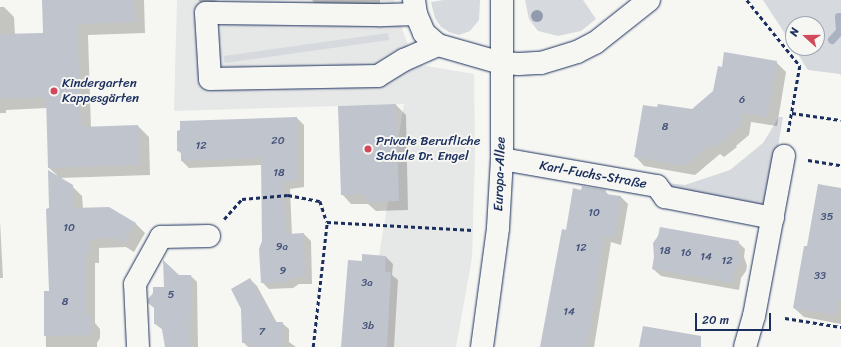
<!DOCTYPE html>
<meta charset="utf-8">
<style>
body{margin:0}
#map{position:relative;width:841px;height:347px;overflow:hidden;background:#f6f6f2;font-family:Sriracha,sans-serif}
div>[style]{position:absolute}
.built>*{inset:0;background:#e6e7e7}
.green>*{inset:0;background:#d6d9dd;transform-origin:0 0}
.shadow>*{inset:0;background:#0003}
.stream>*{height:8px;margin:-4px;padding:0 4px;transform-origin:4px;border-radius:4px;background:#abb2c0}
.building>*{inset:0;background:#c0c4cd}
.path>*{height:2.5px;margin-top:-1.25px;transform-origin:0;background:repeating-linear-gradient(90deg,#1b2f5e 0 4px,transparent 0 7px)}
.roads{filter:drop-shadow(0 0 1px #1b2f5e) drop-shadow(0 0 1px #1b2f5e)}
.minor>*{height:22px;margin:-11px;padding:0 11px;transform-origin:11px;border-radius:11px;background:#f6f6f2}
.trees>*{width:12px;height:12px;margin:-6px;border-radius:50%;background:#929bae}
.dots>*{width:11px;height:11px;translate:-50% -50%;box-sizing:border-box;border:2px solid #f6f6f2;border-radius:50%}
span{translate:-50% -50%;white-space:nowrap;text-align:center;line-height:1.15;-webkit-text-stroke:4px #f6f6f2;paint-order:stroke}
.number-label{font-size:11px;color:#44547a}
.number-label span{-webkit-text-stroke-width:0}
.poi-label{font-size:13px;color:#1b2f5e}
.left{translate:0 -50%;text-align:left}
.street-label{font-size:13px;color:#1b2f5e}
.north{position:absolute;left:785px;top:16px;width:40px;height:40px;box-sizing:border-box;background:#f6f6f2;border:1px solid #9ea6b7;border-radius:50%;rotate:291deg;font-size:11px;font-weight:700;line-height:16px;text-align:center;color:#1b2f5e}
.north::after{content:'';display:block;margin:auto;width:14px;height:18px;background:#d1495b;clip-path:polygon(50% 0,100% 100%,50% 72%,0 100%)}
.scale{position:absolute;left:695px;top:313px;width:76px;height:18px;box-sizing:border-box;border:2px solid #1b2f5e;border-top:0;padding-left:5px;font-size:12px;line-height:14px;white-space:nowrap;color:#1b2f5e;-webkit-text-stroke:3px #f6f6f2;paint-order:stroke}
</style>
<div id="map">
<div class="built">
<div style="clip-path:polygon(177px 0,394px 0,395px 10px,415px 64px,474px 74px,475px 154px,472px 258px,456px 347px,364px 347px,404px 104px,174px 111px)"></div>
</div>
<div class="green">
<div style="clip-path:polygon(444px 0,480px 0,479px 20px,470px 31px,459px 35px,449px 32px,441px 27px,435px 18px,431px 2px)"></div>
<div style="clip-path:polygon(525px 0,583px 0,596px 19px,581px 31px,558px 36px,538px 31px,529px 19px)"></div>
<div style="clip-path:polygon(763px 0,841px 0,841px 76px,840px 74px,808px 70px,794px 48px,817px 48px,817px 24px,793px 24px,793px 46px)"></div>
<div style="left:388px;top:33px;width:7px;height:166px;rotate:82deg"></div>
<div style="clip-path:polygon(779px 117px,783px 117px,769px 199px,758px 208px,674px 194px,667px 183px,685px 185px,730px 170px,763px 143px)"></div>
</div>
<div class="shadow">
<div style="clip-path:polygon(43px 0,144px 0,145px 33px,88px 35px,91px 128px,138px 126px,149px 137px,150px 175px,60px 178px,72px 186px,82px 196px,83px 208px,108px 208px,136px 224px,145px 233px,134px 252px,126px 247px,99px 248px,99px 263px,95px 263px,95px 323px,100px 329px,100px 338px,97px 343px,97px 347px,46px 347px,45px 292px,50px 292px,50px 209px,57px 175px,49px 168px,47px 108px,6px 110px,6px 113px,0 113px,0 7px,4px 7px,14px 17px,15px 35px,44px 34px)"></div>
<div style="clip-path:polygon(198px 0,218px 0,204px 6px)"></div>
<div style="clip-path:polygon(312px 0,380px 0,380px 4px,317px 6px)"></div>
<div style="clip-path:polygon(776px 62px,786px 72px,777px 126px,751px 122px,749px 135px,736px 146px,737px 147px,724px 157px,720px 154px,695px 175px,644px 166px,635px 156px,692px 110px)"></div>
<div style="clip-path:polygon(396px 105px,406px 115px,408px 210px,376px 211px,368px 204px,351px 204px,342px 194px)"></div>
<div style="clip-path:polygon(297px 118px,304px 125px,304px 187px,290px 189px,292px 235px,304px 234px,311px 241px,312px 284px,299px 284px,293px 288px,269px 289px,262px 282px,263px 241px,262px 165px,189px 168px,182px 161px,182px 154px,178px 151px)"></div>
<div style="clip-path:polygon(841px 189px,841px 324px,804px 317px,794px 308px,808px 248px)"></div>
<div style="clip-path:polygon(582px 191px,605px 191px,610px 196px,621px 197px,628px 204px,621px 245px,611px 242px,594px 347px,541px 347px,567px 231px)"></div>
<div style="clip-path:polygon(0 221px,3px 278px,0 278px)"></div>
<div style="clip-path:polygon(659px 237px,738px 242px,745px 249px,744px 257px,747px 266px,746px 271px,741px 278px,739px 290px,661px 276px,653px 269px)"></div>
<div style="clip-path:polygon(386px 257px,393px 264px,392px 275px,398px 280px,394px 347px,343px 347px,363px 262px)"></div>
<div style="clip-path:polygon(178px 276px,191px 276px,197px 282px,198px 347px,166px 347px,163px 330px,155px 324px,165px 288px)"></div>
<div style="clip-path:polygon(250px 279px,257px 286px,277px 323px,282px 323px,289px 329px,289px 342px,296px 347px,248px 347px,243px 342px)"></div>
</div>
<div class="stream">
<div style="left:832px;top:40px;width:12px;rotate:-48deg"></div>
<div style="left:840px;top:31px;width:14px;rotate:-94deg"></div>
<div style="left:839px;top:17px;width:2px"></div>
</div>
<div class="building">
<div style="clip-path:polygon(42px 0,134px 0,135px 22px,77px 24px,81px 127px,138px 125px,139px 165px,48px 168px,46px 97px,0 99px,0 34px,43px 33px)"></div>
<div style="clip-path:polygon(724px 52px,777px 61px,767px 117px,742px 113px,740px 126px,727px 136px,728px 137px,713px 148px,710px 145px,685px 166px,634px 157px,643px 105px,657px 107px,658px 104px,692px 109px,713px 91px,718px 66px,722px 67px)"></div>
<div style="clip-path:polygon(396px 104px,399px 201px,365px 202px,365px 194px,341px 195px,338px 106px)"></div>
<div style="clip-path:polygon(297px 117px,298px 180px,283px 182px,286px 234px,304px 233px,305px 277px,292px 278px,286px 282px,261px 283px,259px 249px,262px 241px,261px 158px,181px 161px,181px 151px,177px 151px,177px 131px,180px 130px,180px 121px)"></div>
<div style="clip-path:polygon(48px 170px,73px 185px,74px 208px,109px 207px,136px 223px,124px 243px,116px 238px,90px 239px,90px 254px,85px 254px,86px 312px,91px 318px,92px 335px,44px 336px,44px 291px,49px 291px,46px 209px,49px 208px)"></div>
<div style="clip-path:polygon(818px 184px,841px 188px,841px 301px,838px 300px,835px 315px,793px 308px,804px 246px,807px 246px)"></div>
<div style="clip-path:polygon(582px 186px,606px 190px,605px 194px,621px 196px,614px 238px,604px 236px,587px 347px,540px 347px,562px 229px,566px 230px,573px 188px,581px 190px)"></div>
<div style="clip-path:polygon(660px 227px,739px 241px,737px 249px,740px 258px,739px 263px,734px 270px,732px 283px,652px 269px,654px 257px,653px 243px,658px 236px)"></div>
<div style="clip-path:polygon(362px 254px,386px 256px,385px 272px,391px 272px,387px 347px,341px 347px,348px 260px,362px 261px)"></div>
<div style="clip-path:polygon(163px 260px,179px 275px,191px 275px,190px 347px,165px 347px,161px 324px,154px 324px,154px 308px,148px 303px,148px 299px,153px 293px,153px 287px,164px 287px)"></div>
<div style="clip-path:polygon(250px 278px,274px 322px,283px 322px,284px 347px,250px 347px,250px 342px,242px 343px,241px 309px,231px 289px)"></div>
<div style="clip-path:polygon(643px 326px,701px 336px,701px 347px,639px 347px)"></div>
</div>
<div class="path">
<div style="left:747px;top:0;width:85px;rotate:51.2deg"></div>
<div style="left:800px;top:66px;width:69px;rotate:100deg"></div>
<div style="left:792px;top:113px;width:49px;rotate:8.1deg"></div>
<div style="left:808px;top:160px;width:33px;rotate:9deg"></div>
<div style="left:224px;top:219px;width:27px;rotate:-48deg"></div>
<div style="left:242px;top:199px;width:46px;rotate:-5deg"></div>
<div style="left:288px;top:195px;width:33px;rotate:11deg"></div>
<div style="left:320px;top:201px;width:22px;rotate:72deg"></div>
<div style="left:327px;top:222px;width:146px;rotate:3.1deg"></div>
<div style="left:785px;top:318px;width:57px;rotate:9.1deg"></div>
<div style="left:313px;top:347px;width:126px;rotate:-83.6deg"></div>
</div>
<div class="roads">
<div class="minor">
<div style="left:414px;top:0;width:14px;rotate:82deg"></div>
<div style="left:416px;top:14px;width:21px;rotate:67deg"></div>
<div style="left:424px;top:33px;width:18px;rotate:41deg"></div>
<div style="left:438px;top:45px;width:66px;rotate:15.9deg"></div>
<div style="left:501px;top:63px;width:18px;rotate:3deg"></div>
<div style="left:519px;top:64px;width:22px;rotate:-3deg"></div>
<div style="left:541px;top:63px;width:38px;rotate:-17deg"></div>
<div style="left:577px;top:52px;width:20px;rotate:-27deg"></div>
<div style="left:595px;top:43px;width:69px;rotate:-38.5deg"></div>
<div style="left:416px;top:14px;width:37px;rotate:178deg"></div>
<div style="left:379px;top:15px;width:173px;rotate:-179.3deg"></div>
<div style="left:206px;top:13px;width:66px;rotate:86.5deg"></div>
<div style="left:210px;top:79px;width:168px;rotate:-1deg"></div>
<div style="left:378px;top:76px;width:31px;rotate:-32deg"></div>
<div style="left:404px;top:60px;width:37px;rotate:-24deg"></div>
<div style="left:502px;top:159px;width:157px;rotate:9.9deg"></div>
<div style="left:657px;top:186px;width:14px;rotate:54deg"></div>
<div style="left:665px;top:197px;width:110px;rotate:11deg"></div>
<div style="left:138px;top:347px;width:63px;rotate:-92.7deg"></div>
<div style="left:135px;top:284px;width:54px;rotate:-61deg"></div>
<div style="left:161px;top:237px;width:48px;rotate:-1.2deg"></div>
<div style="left:482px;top:347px;width:120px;rotate:-82.3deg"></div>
<div style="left:498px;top:228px;width:69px;rotate:-86.7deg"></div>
<div style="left:502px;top:159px;width:159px;rotate:-90deg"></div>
<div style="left:745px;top:347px;width:32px;rotate:-74deg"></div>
<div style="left:754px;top:316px;width:163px;rotate:-79.4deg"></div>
</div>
</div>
<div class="trees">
<div style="left:537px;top:16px"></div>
</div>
<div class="dots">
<div style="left:54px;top:91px;background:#d1495b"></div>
<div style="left:368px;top:149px;background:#d1495b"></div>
</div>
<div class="number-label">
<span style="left:742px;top:100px">6</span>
<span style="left:665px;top:127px">8</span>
<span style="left:278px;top:141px">20</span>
<span style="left:201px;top:146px">12</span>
<span style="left:279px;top:173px">18</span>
<span style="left:594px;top:213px">10</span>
<span style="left:827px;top:217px">35</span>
<span style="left:69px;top:228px">10</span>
<span style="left:282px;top:247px">9a</span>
<span style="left:581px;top:248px">12</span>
<span style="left:665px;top:251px">18</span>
<span style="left:686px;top:253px">16</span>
<span style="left:706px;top:257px">14</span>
<span style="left:727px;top:261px">12</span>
<span style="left:283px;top:271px">9</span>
<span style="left:820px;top:276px">33</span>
<span style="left:367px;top:283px">3a</span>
<span style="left:171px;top:295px">5</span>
<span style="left:65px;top:302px">8</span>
<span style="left:569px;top:312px">14</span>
<span style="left:368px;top:326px">3b</span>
<span style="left:262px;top:332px">7</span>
</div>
<div class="poi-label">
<span class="left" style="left:62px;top:91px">Kindergarten<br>Kappesgärten</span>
<span class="left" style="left:376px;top:149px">Private Berufliche<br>Schule Dr. Engel</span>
</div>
<div class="street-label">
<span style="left:500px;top:174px;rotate:-88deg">Europa-Allee</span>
<span style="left:593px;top:175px;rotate:10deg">Karl-Fuchs-Straße</span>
</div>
<div class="north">N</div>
<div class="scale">20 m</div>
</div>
